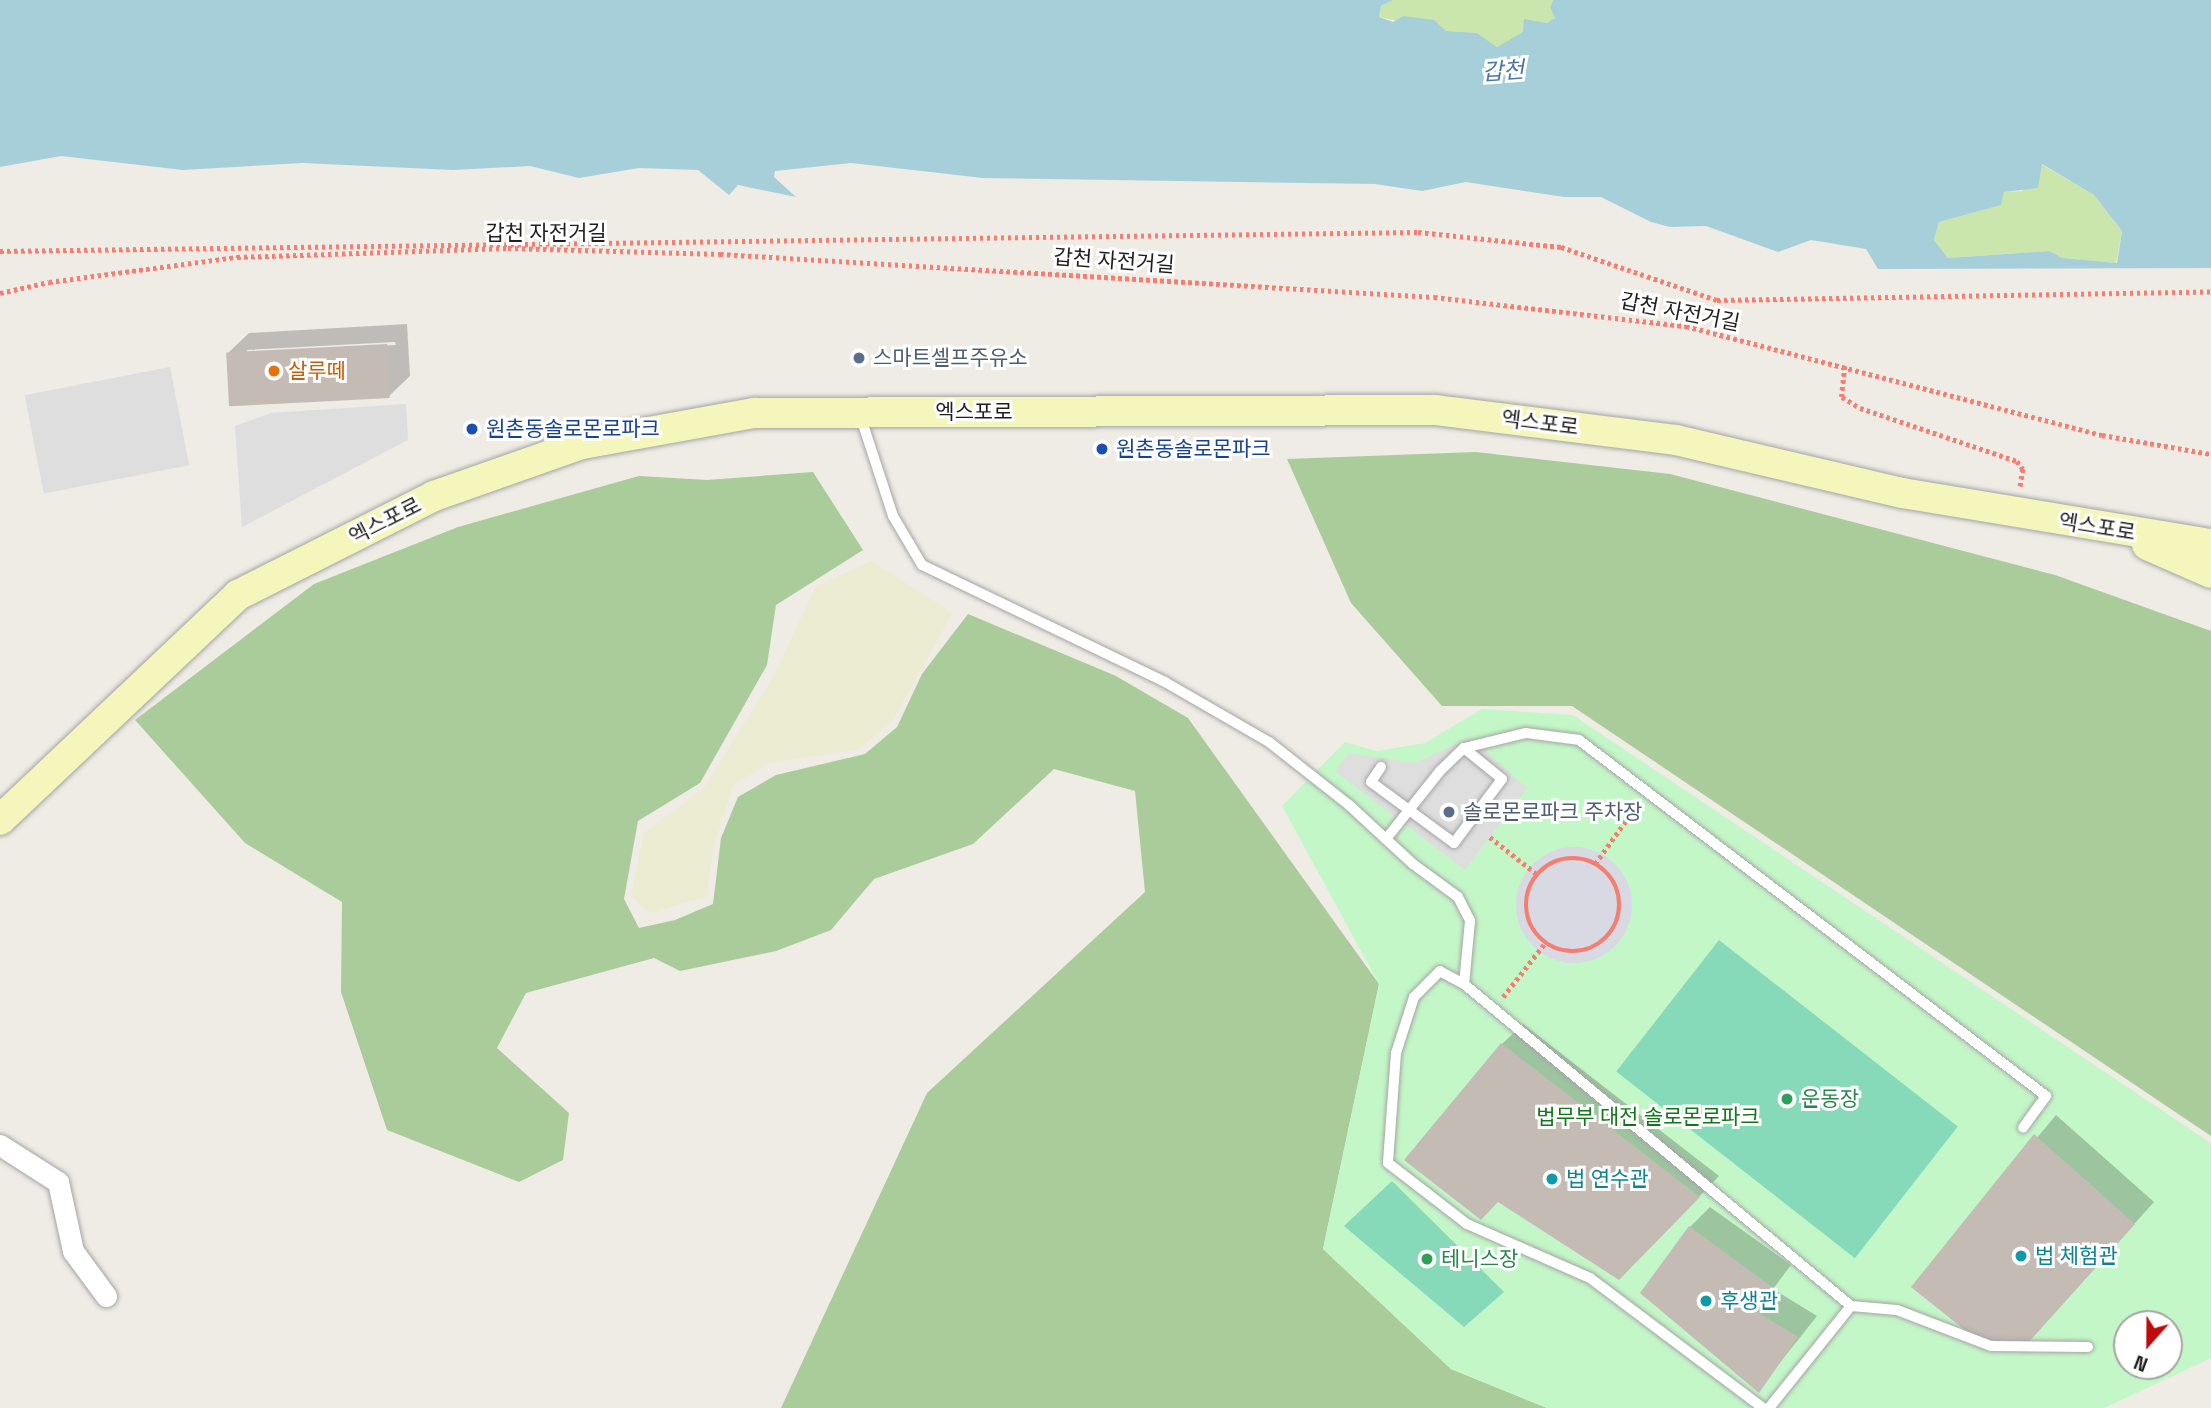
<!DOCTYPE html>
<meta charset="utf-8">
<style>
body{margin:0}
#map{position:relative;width:2211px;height:1408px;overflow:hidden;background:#efebe5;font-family:"Space Grotesk","Noto Sans KR",sans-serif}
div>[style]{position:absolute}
.farmland>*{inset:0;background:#ebecd1}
.grass>*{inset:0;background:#cae6ad}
.forest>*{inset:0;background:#aacc9b}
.park>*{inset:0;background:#c4f7c7}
.pitch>*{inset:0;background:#86dab9;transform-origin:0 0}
.parking>*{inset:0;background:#dedede;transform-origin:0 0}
.plaza>*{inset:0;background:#d9d9e4}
.round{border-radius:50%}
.water>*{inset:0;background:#a7cfda}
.shadow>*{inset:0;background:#0003}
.building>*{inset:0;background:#c3bbb4;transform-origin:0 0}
.path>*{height:4.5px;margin-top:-2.25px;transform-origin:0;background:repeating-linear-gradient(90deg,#f37e71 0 3.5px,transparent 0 7px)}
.path>.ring{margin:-2.25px;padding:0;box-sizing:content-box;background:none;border:4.5px solid #f37e71;border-radius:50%}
.roads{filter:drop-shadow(0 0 2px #a5a5a5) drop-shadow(0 0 2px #a5a5a5)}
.lane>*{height:10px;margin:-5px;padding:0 5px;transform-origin:5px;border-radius:5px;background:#fff}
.street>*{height:21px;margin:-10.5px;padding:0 10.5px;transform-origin:10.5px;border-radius:10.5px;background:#fff}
.secondary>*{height:30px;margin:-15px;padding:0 15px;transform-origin:15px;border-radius:15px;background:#f4f6bb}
.dots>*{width:19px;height:19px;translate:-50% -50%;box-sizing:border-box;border:4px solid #fff;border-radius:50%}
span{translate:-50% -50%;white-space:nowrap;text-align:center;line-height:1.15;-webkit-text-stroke:6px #fff;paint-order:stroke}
.street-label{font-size:21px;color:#1e1e1e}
.service-label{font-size:21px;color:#4e5e75}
.left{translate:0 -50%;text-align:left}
.food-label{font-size:21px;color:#c56008}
.transit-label{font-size:21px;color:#164399}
.leisure-label{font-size:21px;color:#27864d}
.park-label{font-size:21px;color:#117718}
.culture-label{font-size:21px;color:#0d838f}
.water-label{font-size:23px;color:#4c78a1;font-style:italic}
.north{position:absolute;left:2113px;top:1310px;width:70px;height:70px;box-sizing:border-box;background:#fff;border:2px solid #a5a5a5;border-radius:50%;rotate:201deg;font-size:19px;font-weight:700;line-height:28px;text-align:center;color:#1e1e1e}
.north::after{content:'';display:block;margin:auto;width:24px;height:32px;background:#c20a0b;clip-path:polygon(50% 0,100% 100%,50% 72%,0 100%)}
</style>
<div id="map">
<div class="farmland">
<div style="clip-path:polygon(872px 561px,952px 613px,892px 722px,857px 750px,771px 762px,733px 785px,714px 844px,706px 897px,649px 913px,631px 896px,644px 833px,704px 788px,774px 676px,816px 586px)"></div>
</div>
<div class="grass">
<div style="clip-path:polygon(1393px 0,1553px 0,1550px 7px,1555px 18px,1497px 47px,1477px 33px,1446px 31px,1379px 17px,1381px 6px)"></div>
<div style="clip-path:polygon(2041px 164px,2094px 195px,2122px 231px,2116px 263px,2062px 258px,2050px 251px,1948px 258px,1934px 240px,1939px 222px,2000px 205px,2004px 192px,2022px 191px)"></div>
</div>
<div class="forest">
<div style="clip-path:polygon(1476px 452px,1670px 474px,2055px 575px,2211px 631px,2211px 1136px,1572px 706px,1442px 706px,1351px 603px,1287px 459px)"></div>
<div style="clip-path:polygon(813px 472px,863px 550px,776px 605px,767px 665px,700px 783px,638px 821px,624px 899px,639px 928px,675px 920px,713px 904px,721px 838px,738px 797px,776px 775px,865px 754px,897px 727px,922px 674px,968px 614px,1116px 676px,1188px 718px,1379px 984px,1323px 1249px,1451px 1369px,1547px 1408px,781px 1408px,927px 1093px,1145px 892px,1135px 791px,1054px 769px,973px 844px,874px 879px,831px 930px,776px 951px,680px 971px,654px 958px,526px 993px,497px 1048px,569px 1113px,563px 1160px,519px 1182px,387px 1130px,341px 992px,342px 902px,245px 843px,135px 720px,314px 584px,458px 527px,639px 476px,707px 480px)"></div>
</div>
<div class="park">
<div style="clip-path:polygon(evenodd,1482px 709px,1573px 715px,2211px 1143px,2211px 1358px,2104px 1408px,1547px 1408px,1451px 1369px,1323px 1249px,1379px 984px,1282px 806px,1345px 742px,1376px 751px,1425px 743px,1482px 709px,2127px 1324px,2169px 1324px,2169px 1366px,2127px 1366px,2127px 1324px)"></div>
</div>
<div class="pitch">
<div style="left:1719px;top:940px;width:303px;height:167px;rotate:38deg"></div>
<div style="clip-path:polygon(1392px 1181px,1504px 1292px,1464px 1327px,1344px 1226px)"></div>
</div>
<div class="parking">
<div style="left:170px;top:367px;width:100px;height:148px;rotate:79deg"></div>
<div style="clip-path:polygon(406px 404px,408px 440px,242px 527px,235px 426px,271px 413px)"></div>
<div style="clip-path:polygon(1470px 737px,1527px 788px,1465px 870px,1335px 771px,1349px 753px,1416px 763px)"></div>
</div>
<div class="plaza">
<div class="round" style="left:1516px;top:847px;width:116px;height:116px"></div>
</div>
<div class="water">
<div style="clip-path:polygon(evenodd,0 0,1393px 0,1381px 6px,1379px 17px,1393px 22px,1403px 16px,1434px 20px,1446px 31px,1477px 33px,1497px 47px,1523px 32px,1524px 19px,1546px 23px,1555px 18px,1550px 7px,1553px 0,2211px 0,2211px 268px,1878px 269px,1866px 249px,1811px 240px,1778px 252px,1706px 226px,1670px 227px,1651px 222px,1601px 197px,1564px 197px,1466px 182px,1422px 191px,1375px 184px,983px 178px,851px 163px,775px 171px,774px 177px,796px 197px,738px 185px,729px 195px,698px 170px,639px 168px,579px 178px,530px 166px,453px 170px,303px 163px,183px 170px,61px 156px,0 167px,0 0,2042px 164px,2094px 195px,2122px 231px,2117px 263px,2062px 258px,2050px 251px,1948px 258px,1934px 240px,1939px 222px,2001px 205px,2004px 192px,2038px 188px,2042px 164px)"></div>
</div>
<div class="shadow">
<div style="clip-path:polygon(evenodd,407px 324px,410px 376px,389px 396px,228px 353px,249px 333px,407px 324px,395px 342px,396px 345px,247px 353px,247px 350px,395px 342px)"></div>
<div style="clip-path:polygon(1523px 1024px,1719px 1176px,1640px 1258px,1502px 1044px)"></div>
<div style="clip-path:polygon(2056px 1115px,2154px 1202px,2047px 1321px,1913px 1287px)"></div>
<div style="clip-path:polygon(1710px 1207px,1791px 1265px,1773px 1289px,1817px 1316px,1758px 1390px,1690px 1227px)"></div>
</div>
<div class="building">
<div style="left:387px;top:344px;width:54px;height:161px;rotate:87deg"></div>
<div style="clip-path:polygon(1501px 1043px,1700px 1197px,1619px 1280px,1498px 1202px,1481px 1220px,1404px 1160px)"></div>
<div style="clip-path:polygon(2034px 1134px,2135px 1224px,2027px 1344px,1976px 1339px,1911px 1287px)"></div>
<div style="clip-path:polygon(1689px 1226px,1772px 1287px,1754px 1310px,1798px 1337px,1759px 1393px,1640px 1293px)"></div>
</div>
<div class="path">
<div style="left:0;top:251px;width:1418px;rotate:-0.77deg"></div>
<div style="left:1418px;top:232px;width:144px;rotate:6deg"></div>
<div style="left:1561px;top:247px;width:165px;rotate:18.8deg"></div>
<div style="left:1717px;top:300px;width:494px;rotate:-1deg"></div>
<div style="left:0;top:293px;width:50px;rotate:-12.7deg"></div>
<div style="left:49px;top:282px;width:190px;rotate:-7.6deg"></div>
<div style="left:237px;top:257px;width:271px;rotate:-1.9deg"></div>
<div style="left:508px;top:248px;width:212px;rotate:1.6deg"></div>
<div style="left:720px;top:254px;width:715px;rotate:3.45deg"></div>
<div style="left:1434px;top:297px;width:254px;rotate:6.6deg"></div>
<div style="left:1686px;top:326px;width:430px;rotate:14.7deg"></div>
<div style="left:2102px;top:435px;width:111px;rotate:9.9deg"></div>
<div style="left:1845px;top:366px;width:31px;rotate:96deg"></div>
<div style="left:1842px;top:397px;width:21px;rotate:31deg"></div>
<div style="left:1860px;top:408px;width:166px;rotate:18.7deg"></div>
<div style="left:2017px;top:461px;width:10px;rotate:53deg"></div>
<div style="left:2023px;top:469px;width:18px;rotate:99deg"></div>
<div style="left:1490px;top:837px;width:61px;rotate:38.4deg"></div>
<div class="ring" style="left:1526px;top:858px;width:89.5px;height:89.5px"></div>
<div style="left:1595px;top:864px;width:76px;rotate:-54.6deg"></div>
<div style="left:1503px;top:997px;width:68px;rotate:-52.1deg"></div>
</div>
<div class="roads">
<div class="lane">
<div style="left:860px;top:415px;width:106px;rotate:71.9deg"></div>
<div style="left:893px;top:516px;width:57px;rotate:59.4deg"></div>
<div style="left:922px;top:565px;width:270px;rotate:25.7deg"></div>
<div style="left:1165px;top:682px;width:120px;rotate:30deg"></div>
<div style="left:1269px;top:742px;width:102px;rotate:38.2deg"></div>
<div style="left:1349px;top:805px;width:87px;rotate:42.7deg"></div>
<div style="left:1413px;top:864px;width:56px;rotate:36.3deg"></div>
<div style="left:1458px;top:897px;width:27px;rotate:63deg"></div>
<div style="left:1470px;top:921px;width:63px;rotate:95.4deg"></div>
<div style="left:1464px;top:984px;width:503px;rotate:39.76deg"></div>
<div style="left:1851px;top:1306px;width:46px;rotate:5deg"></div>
<div style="left:1897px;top:1310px;width:101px;rotate:21deg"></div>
<div style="left:1991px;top:1346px;width:97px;rotate:0.6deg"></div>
<div style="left:1381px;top:767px;width:18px;rotate:124deg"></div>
<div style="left:1371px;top:782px;width:103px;rotate:36.3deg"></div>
<div style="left:1454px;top:843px;width:80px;rotate:-53.1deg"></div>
<div style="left:1502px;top:779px;width:49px;rotate:-140.8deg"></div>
<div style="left:1386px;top:839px;width:87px;rotate:-51.5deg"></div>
<div style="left:1440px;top:771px;width:33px;rotate:-44deg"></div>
<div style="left:1464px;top:748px;width:64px;rotate:-13.6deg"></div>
<div style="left:1526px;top:733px;width:53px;rotate:7.5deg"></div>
<div style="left:1579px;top:740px;width:587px;rotate:37.32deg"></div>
<div style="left:2046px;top:1096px;width:39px;rotate:126deg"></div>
<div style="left:1464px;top:984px;width:27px;rotate:-152deg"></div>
<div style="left:1440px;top:971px;width:37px;rotate:135deg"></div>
<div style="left:1414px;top:997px;width:59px;rotate:107.8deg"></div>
<div style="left:1396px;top:1053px;width:110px;rotate:94.2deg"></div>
<div style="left:1388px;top:1163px;width:100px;rotate:37.7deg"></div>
<div style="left:1467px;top:1224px;width:134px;rotate:23.7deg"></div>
<div style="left:1590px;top:1278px;width:216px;rotate:36.9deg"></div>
<div style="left:1769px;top:1408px;width:131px;rotate:-51.2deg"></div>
</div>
<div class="street">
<div style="left:0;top:1145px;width:69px;rotate:32.5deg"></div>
<div style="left:58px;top:1182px;width:71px;rotate:77.7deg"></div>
<div style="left:73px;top:1251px;width:56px;rotate:53.7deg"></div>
</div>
<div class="secondary">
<div style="left:2147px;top:545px;width:70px;rotate:23.6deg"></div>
<div style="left:0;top:820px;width:328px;rotate:-43.4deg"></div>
<div style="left:238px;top:595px;width:220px;rotate:-26.8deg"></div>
<div style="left:434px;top:496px;width:157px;rotate:-19.4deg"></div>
<div style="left:582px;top:444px;width:175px;rotate:-10.2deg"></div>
<div style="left:754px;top:413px;width:681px;rotate:-0.25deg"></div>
<div style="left:1435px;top:410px;width:243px;rotate:7.1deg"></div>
<div style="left:1676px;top:440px;width:232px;rotate:13.2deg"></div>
<div style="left:1902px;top:493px;width:313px;rotate:9.4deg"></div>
</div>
</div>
<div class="dots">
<div style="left:859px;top:358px;background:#5c6f8a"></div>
<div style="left:274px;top:371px;background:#e8710a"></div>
<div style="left:472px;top:429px;background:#1a4fb4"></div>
<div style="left:1102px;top:449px;background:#1a4fb4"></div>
<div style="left:1449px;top:812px;background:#5c6f8a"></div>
<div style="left:1787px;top:1099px;background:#2e9e5b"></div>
<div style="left:1552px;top:1179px;background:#0f9aa8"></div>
<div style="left:2021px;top:1256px;background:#0f9aa8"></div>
<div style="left:1427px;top:1259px;background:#2e9e5b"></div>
<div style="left:1706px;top:1301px;background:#0f9aa8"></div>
</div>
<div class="street-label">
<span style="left:546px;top:233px">갑천 자전거길</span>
<span style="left:1114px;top:261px;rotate:4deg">갑천 자전거길</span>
<span style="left:1680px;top:312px;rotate:11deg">갑천 자전거길</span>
<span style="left:974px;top:412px">엑스포로</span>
<span style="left:1540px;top:423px;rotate:7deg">엑스포로</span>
<span style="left:385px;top:521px;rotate:-27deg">엑스포로</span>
<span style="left:2097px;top:527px;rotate:9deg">엑스포로</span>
</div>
<div class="service-label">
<span class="left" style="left:873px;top:358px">스마트셀프주유소</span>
<span class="left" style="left:1463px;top:812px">솔로몬로파크 주차장</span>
</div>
<div class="food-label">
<span class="left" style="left:288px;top:371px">살루떼</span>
</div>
<div class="transit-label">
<span class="left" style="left:486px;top:429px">원촌동솔로몬로파크</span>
<span class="left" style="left:1116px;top:449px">원촌동솔로몬파크</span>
</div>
<div class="leisure-label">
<span class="left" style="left:1801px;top:1099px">운동장</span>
<span class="left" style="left:1441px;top:1259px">테니스장</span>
</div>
<div class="park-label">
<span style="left:1648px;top:1117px">법무부 대전 솔로몬로파크</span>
</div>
<div class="culture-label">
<span class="left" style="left:1566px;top:1179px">법 연수관</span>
<span class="left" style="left:2035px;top:1256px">법 체험관</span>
<span class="left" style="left:1720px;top:1301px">후생관</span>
</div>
<div class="water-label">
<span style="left:1503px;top:71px;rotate:-4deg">갑천</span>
</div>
<div class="north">N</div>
</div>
